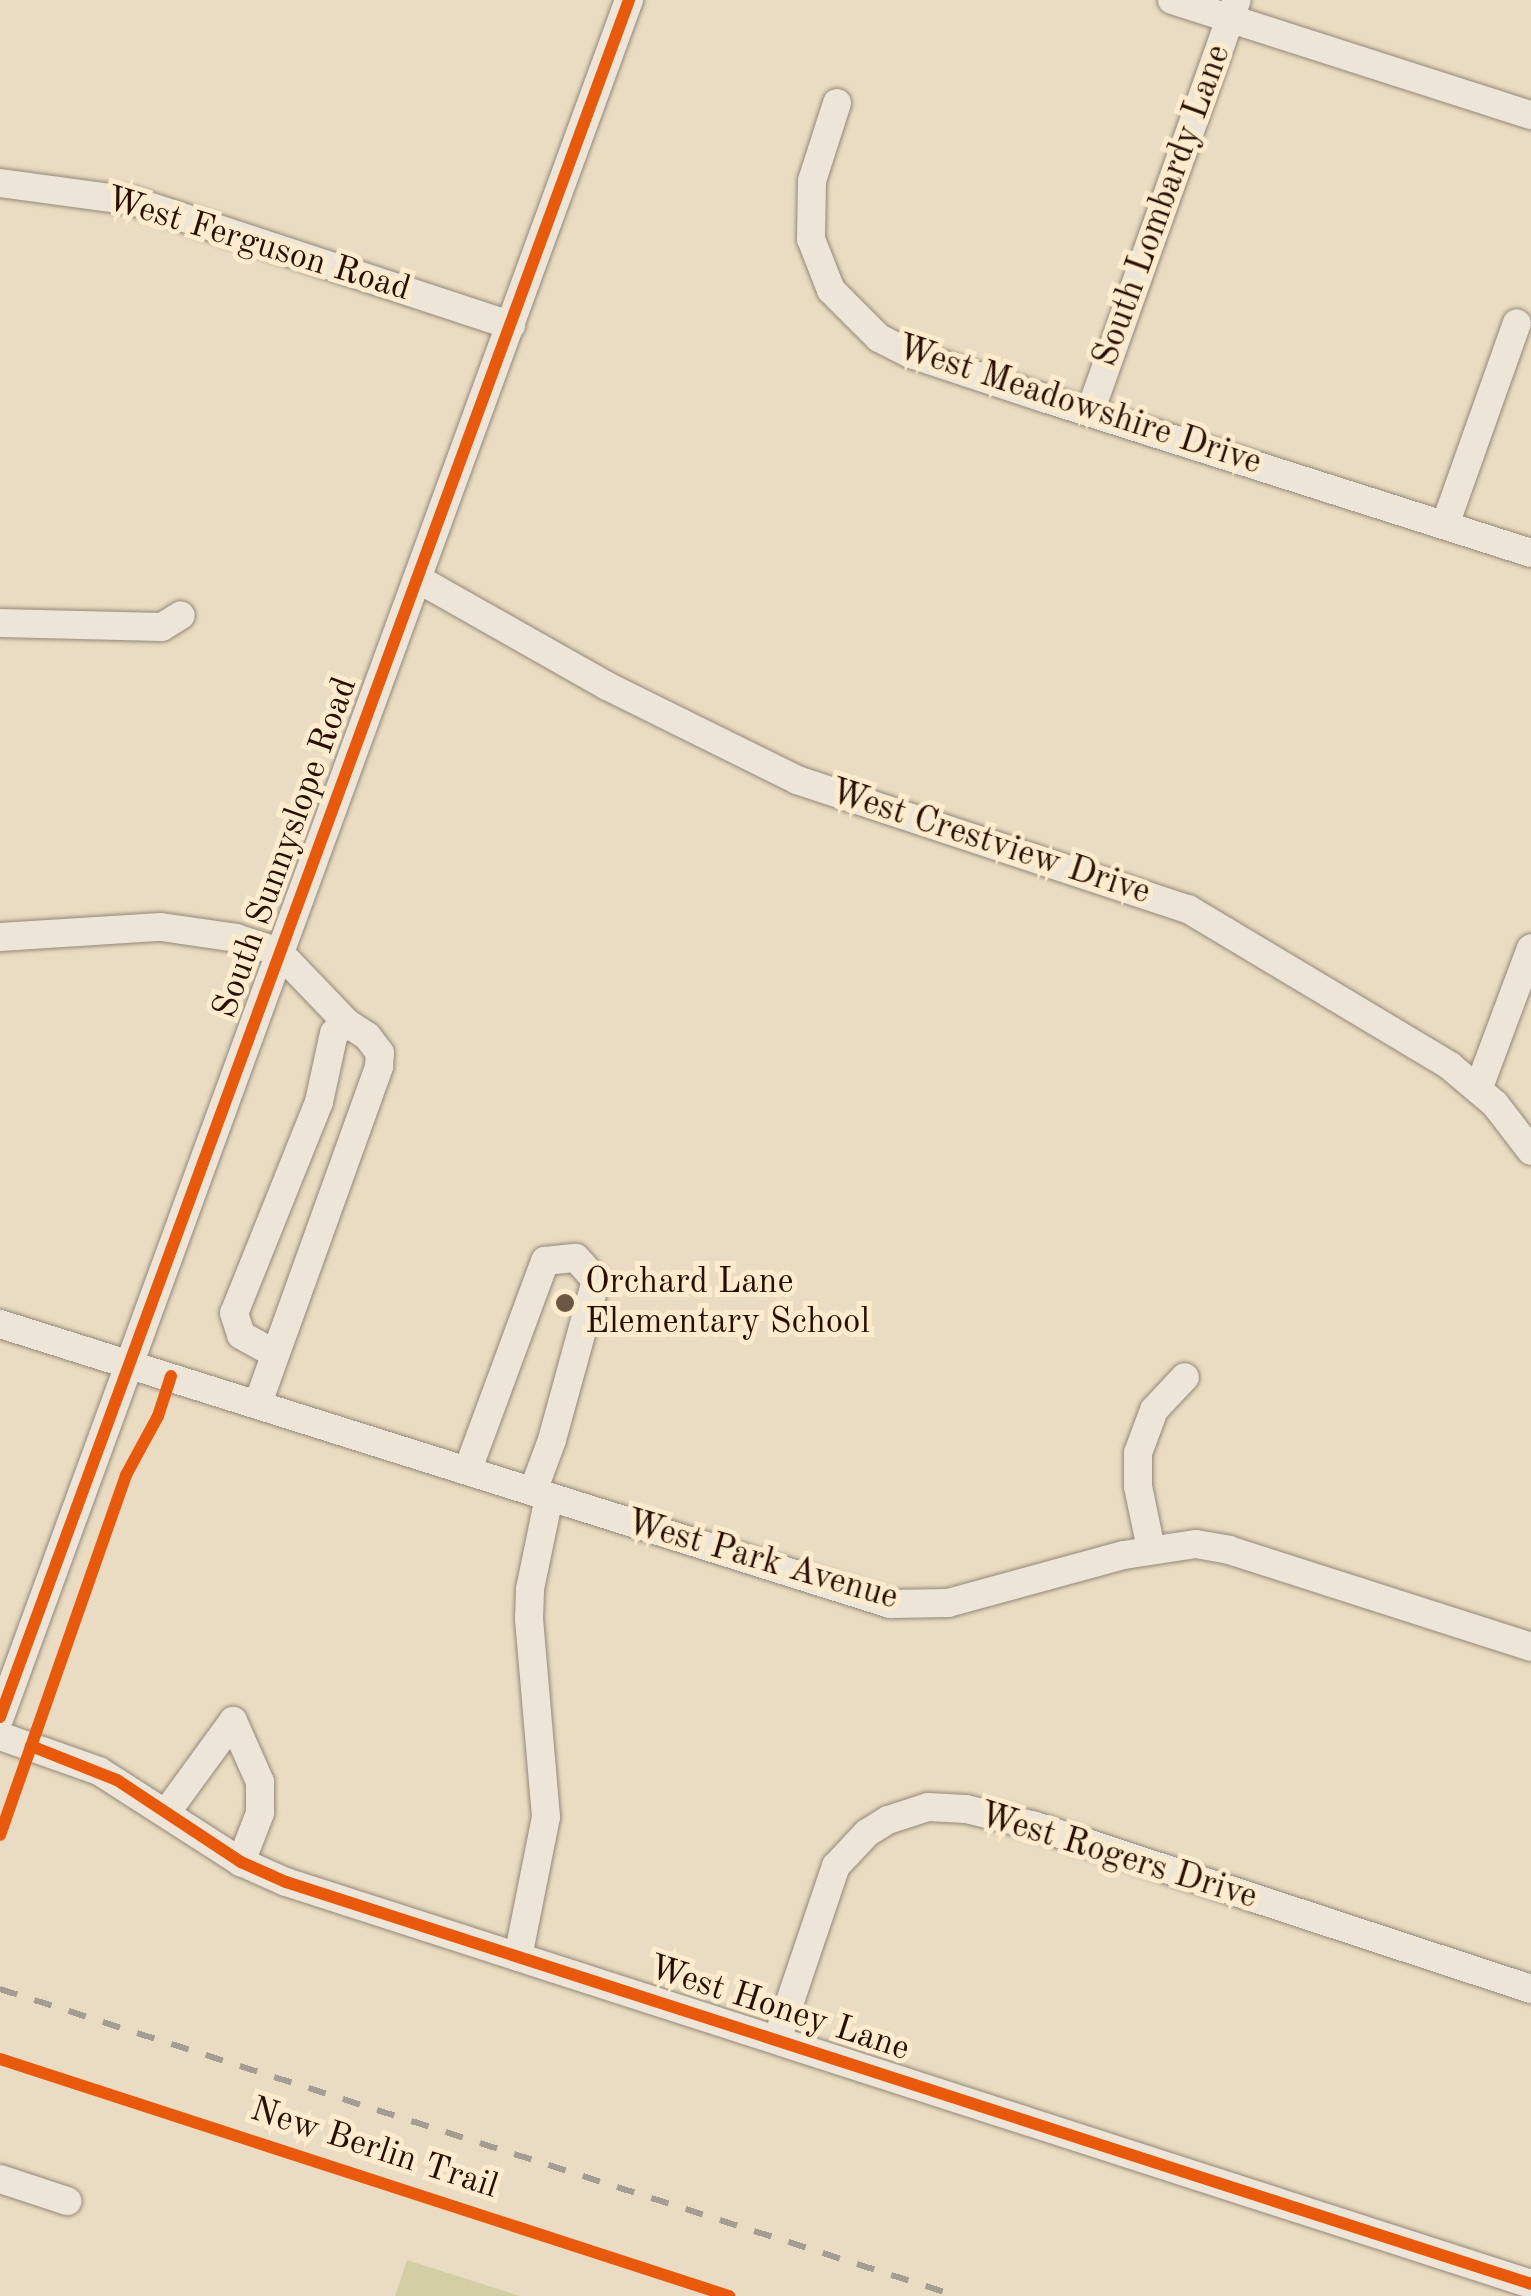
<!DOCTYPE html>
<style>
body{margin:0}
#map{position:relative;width:1531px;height:2296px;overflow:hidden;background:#eadcc2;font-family:"Old Standard TT",serif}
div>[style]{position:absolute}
.green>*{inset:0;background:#d3cea3}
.roads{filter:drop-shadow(0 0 2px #948878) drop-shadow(0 0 2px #948878)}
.minor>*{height:28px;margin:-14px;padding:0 14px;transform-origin:14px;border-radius:14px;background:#ede5d8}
.rail>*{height:6px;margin-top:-3px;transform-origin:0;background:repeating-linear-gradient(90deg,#a59d92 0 18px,transparent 0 36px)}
.cycleway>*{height:12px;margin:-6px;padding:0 6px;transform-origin:6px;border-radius:6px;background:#e8590c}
.dots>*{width:28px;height:28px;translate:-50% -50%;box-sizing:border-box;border:5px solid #fceccd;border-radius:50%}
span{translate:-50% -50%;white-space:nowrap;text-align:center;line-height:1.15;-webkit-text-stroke:10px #fceccd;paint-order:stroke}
.street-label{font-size:35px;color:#290e00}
.poi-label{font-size:35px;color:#290e00}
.left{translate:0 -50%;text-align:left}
</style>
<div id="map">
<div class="green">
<div style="clip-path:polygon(407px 2260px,520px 2296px,395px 2296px)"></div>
</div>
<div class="roads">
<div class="minor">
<div style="left:1172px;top:0;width:377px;rotate:17.8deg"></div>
<div style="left:837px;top:103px;width:82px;rotate:107.8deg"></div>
<div style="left:812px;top:181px;width:58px;rotate:91deg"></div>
<div style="left:811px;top:239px;width:55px;rotate:68.6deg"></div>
<div style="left:831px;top:290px;width:68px;rotate:45deg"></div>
<div style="left:879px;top:338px;width:36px;rotate:27deg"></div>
<div style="left:911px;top:354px;width:140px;rotate:18.3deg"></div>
<div style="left:1044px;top:398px;width:511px;rotate:17.65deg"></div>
<div style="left:0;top:183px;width:134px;rotate:7.7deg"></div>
<div style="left:133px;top:201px;width:398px;rotate:18.2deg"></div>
<div style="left:1090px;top:412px;width:437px;rotate:-70.4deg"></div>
<div style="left:1445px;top:525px;width:214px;rotate:-70.4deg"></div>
<div style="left:418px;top:579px;width:217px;rotate:29.5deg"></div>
<div style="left:607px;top:686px;width:212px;rotate:26.3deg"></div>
<div style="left:797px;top:780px;width:412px;rotate:18.3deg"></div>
<div style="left:1188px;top:909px;width:305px;rotate:30.9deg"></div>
<div style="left:1450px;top:1066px;width:59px;rotate:40.2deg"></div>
<div style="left:1495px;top:1104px;width:59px;rotate:52.5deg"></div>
<div style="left:0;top:623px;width:162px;rotate:1.4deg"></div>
<div style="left:162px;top:627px;width:22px;rotate:-32deg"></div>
<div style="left:0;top:937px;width:161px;rotate:-3.6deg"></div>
<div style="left:161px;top:927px;width:76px;rotate:8.3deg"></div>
<div style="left:236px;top:938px;width:45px;rotate:18deg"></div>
<div style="left:279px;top:952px;width:98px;rotate:46.2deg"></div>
<div style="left:1479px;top:1087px;width:148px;rotate:-69.5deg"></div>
<div style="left:0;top:1324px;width:933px;rotate:17.46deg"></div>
<div style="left:890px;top:1604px;width:58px;rotate:-1deg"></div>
<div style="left:948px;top:1603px;width:182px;rotate:-15.3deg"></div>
<div style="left:1124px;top:1555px;width:73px;rotate:-8.7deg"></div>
<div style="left:1196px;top:1544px;width:34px;rotate:10deg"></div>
<div style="left:1229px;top:1550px;width:317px;rotate:17.8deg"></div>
<div style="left:258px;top:1403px;width:358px;rotate:-70.2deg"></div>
<div style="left:379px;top:1066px;width:13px;rotate:-86deg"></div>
<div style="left:380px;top:1053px;width:21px;rotate:-127deg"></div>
<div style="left:367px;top:1036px;width:24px;rotate:-147deg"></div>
<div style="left:347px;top:1023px;width:16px;rotate:142deg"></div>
<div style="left:334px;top:1033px;width:71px;rotate:102.3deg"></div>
<div style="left:319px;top:1102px;width:227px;rotate:111.9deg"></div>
<div style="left:234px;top:1313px;width:23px;rotate:72deg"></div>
<div style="left:241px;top:1335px;width:39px;rotate:29deg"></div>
<div style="left:468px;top:1469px;width:222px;rotate:-69.7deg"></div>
<div style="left:545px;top:1261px;width:31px;rotate:-6deg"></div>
<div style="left:576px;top:1258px;width:30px;rotate:48deg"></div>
<div style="left:596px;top:1280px;width:166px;rotate:105.4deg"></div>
<div style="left:552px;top:1440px;width:54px;rotate:110.4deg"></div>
<div style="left:1151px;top:1549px;width:64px;rotate:-101.7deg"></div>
<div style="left:1138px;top:1486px;width:33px;rotate:-90deg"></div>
<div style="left:1138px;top:1453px;width:46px;rotate:-69.6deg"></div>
<div style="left:1154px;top:1410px;width:45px;rotate:-46.8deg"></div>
<div style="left:0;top:1717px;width:1829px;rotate:-69.88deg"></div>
<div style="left:0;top:1736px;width:105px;rotate:19.5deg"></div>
<div style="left:99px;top:1771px;width:169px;rotate:32.7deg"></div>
<div style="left:241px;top:1862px;width:49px;rotate:24deg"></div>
<div style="left:286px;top:1882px;width:1308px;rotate:17.89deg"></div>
<div style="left:166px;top:1813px;width:114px;rotate:-53.9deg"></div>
<div style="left:233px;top:1721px;width:67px;rotate:66.1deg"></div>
<div style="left:260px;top:1782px;width:31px;rotate:90deg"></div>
<div style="left:260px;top:1813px;width:53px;rotate:111.2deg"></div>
<div style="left:518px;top:1957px;width:143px;rotate:-78.7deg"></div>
<div style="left:546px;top:1817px;width:199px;rotate:-94.9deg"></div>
<div style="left:529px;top:1619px;width:30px;rotate:-88deg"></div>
<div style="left:530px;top:1589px;width:94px;rotate:-78.3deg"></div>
<div style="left:777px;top:2040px;width:184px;rotate:-71.3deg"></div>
<div style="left:836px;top:1866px;width:45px;rotate:-46.8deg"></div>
<div style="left:867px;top:1833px;width:25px;rotate:-32deg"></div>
<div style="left:888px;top:1820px;width:42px;rotate:-18deg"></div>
<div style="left:928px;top:1807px;width:38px;rotate:3deg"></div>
<div style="left:966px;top:1809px;width:71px;rotate:13.8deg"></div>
<div style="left:1035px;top:1826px;width:522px;rotate:18.19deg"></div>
<div style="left:0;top:2179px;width:71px;rotate:18.2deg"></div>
</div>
</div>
<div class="rail">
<div style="left:0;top:1989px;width:1005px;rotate:17.79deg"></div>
</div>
<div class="cycleway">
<div style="left:0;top:1717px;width:1829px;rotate:-69.88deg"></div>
<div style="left:31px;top:1746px;width:92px;rotate:21.6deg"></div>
<div style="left:117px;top:1780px;width:149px;rotate:33.5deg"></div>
<div style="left:241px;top:1862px;width:49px;rotate:24deg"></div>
<div style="left:286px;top:1882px;width:1308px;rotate:17.89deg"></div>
<div style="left:0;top:1835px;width:381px;rotate:-70.7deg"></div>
<div style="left:126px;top:1475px;width:67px;rotate:-61.5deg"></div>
<div style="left:158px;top:1416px;width:42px;rotate:-72deg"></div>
<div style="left:0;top:2059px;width:767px;rotate:18.01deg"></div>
</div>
<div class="dots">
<div style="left:565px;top:1303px;background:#6d5644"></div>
</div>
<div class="street-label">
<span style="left:1163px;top:206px;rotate:-70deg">South Lombardy Lane</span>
<span style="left:258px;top:245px;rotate:17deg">West Ferguson Road</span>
<span style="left:1079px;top:406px;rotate:18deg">West Meadowshire Drive</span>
<span style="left:990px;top:843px;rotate:18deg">West Crestview Drive</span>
<span style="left:286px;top:848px;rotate:-70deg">South Sunnyslope Road</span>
<span style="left:762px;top:1561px;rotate:16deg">West Park Avenue</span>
<span style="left:1118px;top:1857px;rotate:17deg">West Rogers Drive</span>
<span style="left:779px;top:2009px;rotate:18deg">West Honey Lane</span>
<span style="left:374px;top:2149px;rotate:18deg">New Berlin Trail</span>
</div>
<div class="poi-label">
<span class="left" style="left:585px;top:1303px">Orchard Lane<br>Elementary School</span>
</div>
</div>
